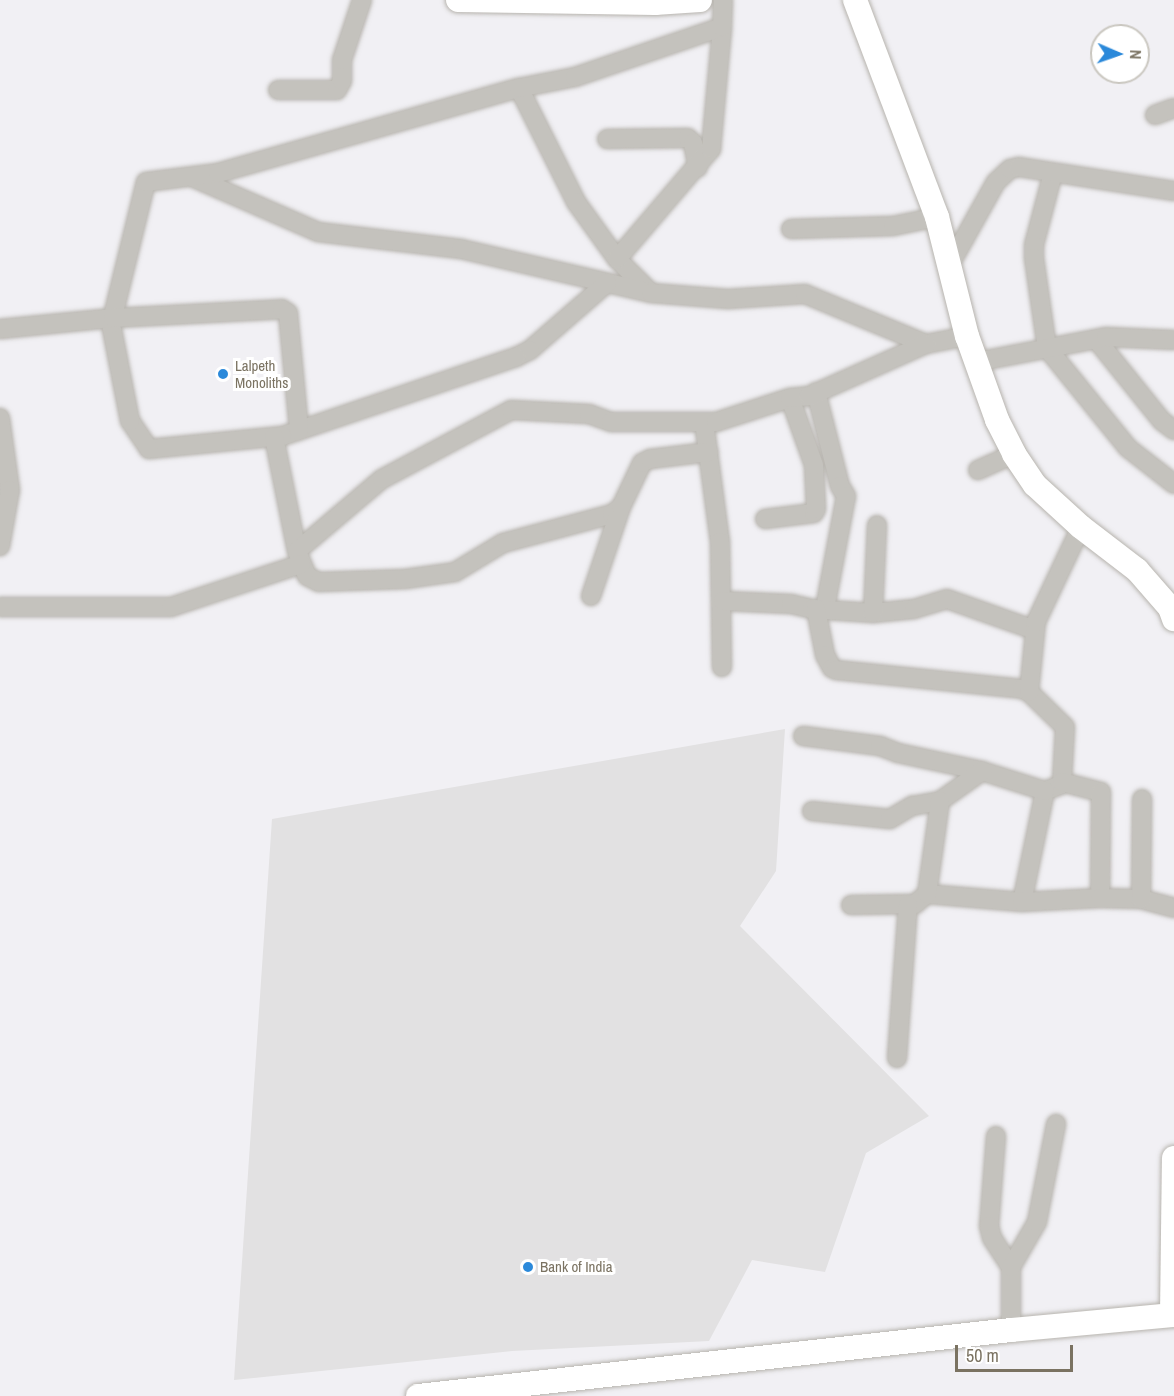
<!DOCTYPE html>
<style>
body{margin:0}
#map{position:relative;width:1174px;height:1396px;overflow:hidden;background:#f1f0f4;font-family:"Archivo Narrow",sans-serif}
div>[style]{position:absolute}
.built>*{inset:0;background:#e2e1e2}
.roads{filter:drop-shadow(0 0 2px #b7b4ae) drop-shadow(0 0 2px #b7b4ae)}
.minor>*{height:18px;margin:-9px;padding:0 9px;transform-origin:9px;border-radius:9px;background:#c4c2bd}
.major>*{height:24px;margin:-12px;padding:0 12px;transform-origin:12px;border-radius:12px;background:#fff}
.dots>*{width:16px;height:16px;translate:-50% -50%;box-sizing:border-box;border:3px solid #fff;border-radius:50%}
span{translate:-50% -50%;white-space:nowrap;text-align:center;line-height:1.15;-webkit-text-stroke:6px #fff;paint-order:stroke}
.poi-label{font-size:15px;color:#7a7261}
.left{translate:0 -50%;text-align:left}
.north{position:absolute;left:1090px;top:24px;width:60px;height:60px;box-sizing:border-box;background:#fff;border:2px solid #cac7c0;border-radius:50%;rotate:92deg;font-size:16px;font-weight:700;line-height:24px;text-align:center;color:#7a7261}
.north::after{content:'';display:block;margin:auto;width:21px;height:27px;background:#2b89da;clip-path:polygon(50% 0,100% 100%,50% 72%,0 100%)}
.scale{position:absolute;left:955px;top:1345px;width:118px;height:27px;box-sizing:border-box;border:3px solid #7a7261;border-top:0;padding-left:8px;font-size:18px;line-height:21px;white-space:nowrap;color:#7a7261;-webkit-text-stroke:4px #fff;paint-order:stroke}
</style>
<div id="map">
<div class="built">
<div style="clip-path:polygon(785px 729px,776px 871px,740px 926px,929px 1116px,866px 1153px,825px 1272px,752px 1260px,709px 1341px,512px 1351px,234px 1380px,272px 819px)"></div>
</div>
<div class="roads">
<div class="minor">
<div style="left:519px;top:88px;width:127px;rotate:63.4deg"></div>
<div style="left:576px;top:202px;width:70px;rotate:54.3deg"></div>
<div style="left:617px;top:259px;width:48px;rotate:45deg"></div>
<div style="left:278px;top:90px;width:59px"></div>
<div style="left:337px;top:90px;width:10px;rotate:-61deg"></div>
<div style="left:342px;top:81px;width:21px;rotate:-90deg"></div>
<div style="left:342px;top:60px;width:63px;rotate:-71.6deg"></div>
<div style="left:1155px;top:115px;width:20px;rotate:-20deg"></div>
<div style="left:607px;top:139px;width:81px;rotate:-0.7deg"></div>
<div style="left:688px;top:138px;width:7px;rotate:45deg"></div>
<div style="left:693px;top:143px;width:25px;rotate:79deg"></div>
<div style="left:1053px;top:173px;width:74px;rotate:104.8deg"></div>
<div style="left:1034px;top:245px;width:13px;rotate:90deg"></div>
<div style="left:1034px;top:258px;width:91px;rotate:81.8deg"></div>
<div style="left:1047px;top:348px;width:129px;rotate:51deg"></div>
<div style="left:1128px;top:448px;width:58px;rotate:38deg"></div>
<div style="left:192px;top:177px;width:137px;rotate:23.6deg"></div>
<div style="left:318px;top:232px;width:144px;rotate:6.8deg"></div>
<div style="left:461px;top:249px;width:195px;rotate:13deg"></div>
<div style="left:651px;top:293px;width:77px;rotate:4.5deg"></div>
<div style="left:728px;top:299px;width:77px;rotate:-3.7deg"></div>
<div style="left:805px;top:294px;width:131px;rotate:22.5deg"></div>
<div style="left:926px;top:344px;width:42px;rotate:-11deg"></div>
<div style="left:791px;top:229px;width:102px;rotate:-1.7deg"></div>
<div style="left:893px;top:226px;width:45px;rotate:-11.6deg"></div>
<div style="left:617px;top:259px;width:145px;rotate:-49.5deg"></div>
<div style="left:711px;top:149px;width:122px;rotate:-84.8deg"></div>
<div style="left:949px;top:266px;width:96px;rotate:-60.8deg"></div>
<div style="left:996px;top:182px;width:19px;rotate:-43deg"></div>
<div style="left:1010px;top:169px;width:9px;rotate:-13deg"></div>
<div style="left:1019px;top:167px;width:157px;rotate:8.8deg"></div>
<div style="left:607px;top:283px;width:102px;rotate:139deg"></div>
<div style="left:530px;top:350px;width:16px;rotate:153deg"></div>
<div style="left:516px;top:357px;width:247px;rotate:161.3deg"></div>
<div style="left:282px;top:436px;width:134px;rotate:174.4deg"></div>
<div style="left:149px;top:449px;width:34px;rotate:-124deg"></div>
<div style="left:130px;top:421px;width:99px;rotate:-101.1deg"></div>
<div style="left:111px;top:324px;width:146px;rotate:-76.2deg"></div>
<div style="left:146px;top:182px;width:73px;rotate:-7.1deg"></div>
<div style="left:218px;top:173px;width:313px;rotate:-15.8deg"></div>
<div style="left:519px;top:88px;width:57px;rotate:-11.1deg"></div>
<div style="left:575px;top:77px;width:155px;rotate:-18.8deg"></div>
<div style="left:722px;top:27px;width:27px;rotate:-88deg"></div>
<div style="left:0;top:329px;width:114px;rotate:-5.6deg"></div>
<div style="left:113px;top:318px;width:169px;rotate:-3deg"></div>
<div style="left:282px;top:309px;width:7px;rotate:34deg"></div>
<div style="left:288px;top:313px;width:118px;rotate:84.6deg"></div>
<div style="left:1096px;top:339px;width:105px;rotate:51.2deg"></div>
<div style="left:1162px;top:421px;width:15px;rotate:37deg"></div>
<div style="left:976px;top:362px;width:132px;rotate:-10.9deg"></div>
<div style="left:1106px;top:337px;width:68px;rotate:2.5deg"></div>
<div style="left:816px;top:392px;width:97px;rotate:75.7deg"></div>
<div style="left:840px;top:486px;width:12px;rotate:59deg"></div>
<div style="left:846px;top:496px;width:114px;rotate:100.6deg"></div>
<div style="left:0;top:418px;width:73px;rotate:82.1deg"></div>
<div style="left:10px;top:490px;width:57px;rotate:100.1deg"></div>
<div style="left:704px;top:422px;width:121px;rotate:82.4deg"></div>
<div style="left:720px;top:542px;width:125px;rotate:89.1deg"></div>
<div style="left:274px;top:437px;width:116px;rotate:78.6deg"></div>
<div style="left:297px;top:551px;width:27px;rotate:68deg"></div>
<div style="left:307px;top:576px;width:13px;rotate:27deg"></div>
<div style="left:319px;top:582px;width:86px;rotate:-2deg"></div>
<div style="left:405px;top:579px;width:50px;rotate:-8deg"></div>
<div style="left:455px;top:572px;width:56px;rotate:-31.1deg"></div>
<div style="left:503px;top:543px;width:113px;rotate:-14.9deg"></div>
<div style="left:612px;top:514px;width:11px;rotate:-38deg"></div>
<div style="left:978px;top:470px;width:39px;rotate:-24deg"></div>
<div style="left:765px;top:519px;width:49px;rotate:-7deg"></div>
<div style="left:814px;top:513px;width:4px;rotate:-63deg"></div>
<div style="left:816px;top:509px;width:44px;rotate:-92.6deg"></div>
<div style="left:814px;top:465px;width:71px;rotate:-109.7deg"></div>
<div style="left:297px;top:551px;width:111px;rotate:-40.3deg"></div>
<div style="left:382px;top:479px;width:146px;rotate:-28.1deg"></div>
<div style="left:511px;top:410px;width:78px;rotate:2.9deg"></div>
<div style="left:589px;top:414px;width:23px;rotate:20deg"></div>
<div style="left:611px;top:422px;width:105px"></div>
<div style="left:716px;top:422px;width:78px;rotate:-18deg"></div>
<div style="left:790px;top:398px;width:19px;rotate:-6deg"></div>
<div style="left:809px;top:396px;width:128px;rotate:-24deg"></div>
<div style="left:591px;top:596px;width:94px;rotate:-71.4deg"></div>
<div style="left:621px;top:507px;width:49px;rotate:-64.5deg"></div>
<div style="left:642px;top:463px;width:9px;rotate:-27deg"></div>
<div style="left:650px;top:459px;width:59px;rotate:-6.8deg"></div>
<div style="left:723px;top:601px;width:68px;rotate:2.5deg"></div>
<div style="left:791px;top:604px;width:22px;rotate:13deg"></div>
<div style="left:812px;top:609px;width:61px;rotate:3.8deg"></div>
<div style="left:873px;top:613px;width:41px;rotate:-5.6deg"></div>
<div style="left:914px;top:609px;width:34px;rotate:-17deg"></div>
<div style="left:947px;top:599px;width:93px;rotate:19.4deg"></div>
<div style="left:0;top:607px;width:171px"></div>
<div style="left:171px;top:607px;width:137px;rotate:-18.3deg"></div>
<div style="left:816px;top:609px;width:47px;rotate:78.9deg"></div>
<div style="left:825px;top:655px;width:15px;rotate:62deg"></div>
<div style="left:832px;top:668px;width:4px;rotate:27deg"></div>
<div style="left:836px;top:670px;width:187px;rotate:5.8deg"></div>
<div style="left:1022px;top:689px;width:8px;rotate:23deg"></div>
<div style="left:1029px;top:692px;width:50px;rotate:44.2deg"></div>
<div style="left:1065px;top:727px;width:55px;rotate:93.1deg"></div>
<div style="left:1062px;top:782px;width:4px;rotate:124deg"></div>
<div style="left:1060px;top:785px;width:16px;rotate:158deg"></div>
<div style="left:1045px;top:791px;width:113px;rotate:101.7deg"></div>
<div style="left:873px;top:613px;width:88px;rotate:-87.4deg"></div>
<div style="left:1029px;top:692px;width:70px;rotate:-84.3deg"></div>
<div style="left:1036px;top:622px;width:105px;rotate:-64.7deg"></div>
<div style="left:803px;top:736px;width:78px;rotate:7.4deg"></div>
<div style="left:880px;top:746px;width:19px;rotate:21deg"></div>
<div style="left:898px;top:753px;width:86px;rotate:12.1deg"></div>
<div style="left:982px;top:771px;width:66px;rotate:17.6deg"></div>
<div style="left:1062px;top:782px;width:40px;rotate:14.4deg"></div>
<div style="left:1101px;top:792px;width:106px;rotate:90.5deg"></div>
<div style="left:812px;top:811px;width:78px;rotate:5.9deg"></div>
<div style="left:890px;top:819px;width:26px;rotate:-31deg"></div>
<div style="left:912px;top:806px;width:28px;rotate:-10deg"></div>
<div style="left:940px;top:801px;width:52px;rotate:-35.5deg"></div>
<div style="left:927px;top:894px;width:95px;rotate:4.8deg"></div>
<div style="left:1022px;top:902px;width:78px;rotate:-2.9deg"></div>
<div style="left:1100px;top:898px;width:41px;rotate:1.4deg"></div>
<div style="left:1141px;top:899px;width:34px;rotate:15deg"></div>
<div style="left:1141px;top:899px;width:100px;rotate:-89.4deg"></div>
<div style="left:851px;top:905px;width:64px;rotate:-0.9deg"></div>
<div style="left:915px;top:904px;width:16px;rotate:-40deg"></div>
<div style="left:927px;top:894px;width:94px;rotate:-82deg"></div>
<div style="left:897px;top:1058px;width:153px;rotate:-85.9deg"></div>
<div style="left:996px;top:1136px;width:90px;rotate:94.4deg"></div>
<div style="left:989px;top:1226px;width:12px;rotate:76deg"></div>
<div style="left:992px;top:1238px;width:35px;rotate:57deg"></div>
<div style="left:1011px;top:1330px;width:63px;rotate:-90deg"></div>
<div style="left:1011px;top:1267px;width:52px;rotate:-60deg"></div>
<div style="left:1037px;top:1222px;width:100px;rotate:-79deg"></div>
</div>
<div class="major">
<div style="left:458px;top:0;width:197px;rotate:0.9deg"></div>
<div style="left:655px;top:3px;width:45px;rotate:-3.8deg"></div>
<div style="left:855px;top:0;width:232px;rotate:69.3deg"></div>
<div style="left:937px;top:217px;width:123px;rotate:75.9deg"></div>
<div style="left:967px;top:336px;width:89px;rotate:70.3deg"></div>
<div style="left:997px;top:420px;width:38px;rotate:63deg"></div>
<div style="left:1014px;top:454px;width:37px;rotate:56deg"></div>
<div style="left:1035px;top:485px;width:62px;rotate:42.4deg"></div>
<div style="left:1081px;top:527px;width:71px;rotate:37.5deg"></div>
<div style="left:1137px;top:570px;width:50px;rotate:49deg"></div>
<div style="left:1170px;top:608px;width:12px;rotate:70deg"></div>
<div style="left:1172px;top:1315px;width:157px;rotate:-89.3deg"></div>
<div style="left:418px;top:1396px;width:597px;rotate:-6.35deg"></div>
<div style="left:1011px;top:1330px;width:164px;rotate:-5.3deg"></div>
</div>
</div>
<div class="dots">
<div style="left:223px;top:374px;background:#2b89da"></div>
<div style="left:528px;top:1267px;background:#2b89da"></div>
</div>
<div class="poi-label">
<span class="left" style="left:235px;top:374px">Lalpeth<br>Monoliths</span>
<span class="left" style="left:540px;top:1267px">Bank of India</span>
</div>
<div class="north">N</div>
<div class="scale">50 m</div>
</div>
